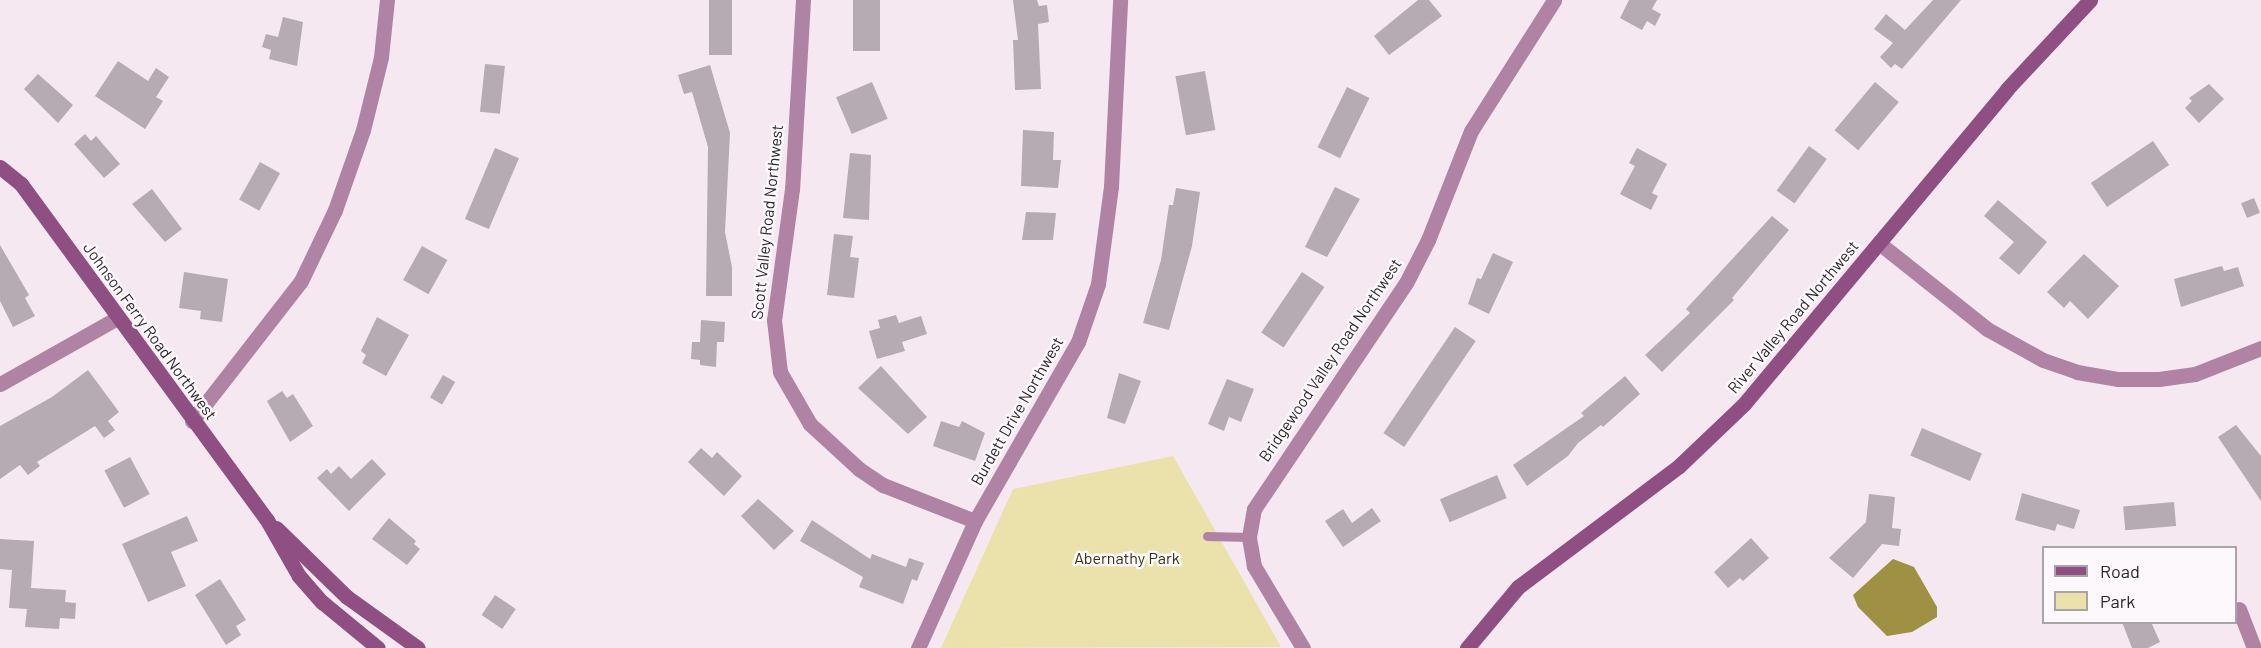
<!DOCTYPE html>
<style>
body{margin:0}
#map{position:relative;width:2261px;height:648px;overflow:hidden;background:#f5e8f1;font-family:Barlow,sans-serif}
div>[style]{position:absolute}
.green>*{inset:0;background:#eae1ab}
.water>*{inset:0;background:#9e9143}
.building>*{inset:0;background:#b6aab3;transform-origin:0 0}
.lane>*{height:9px;margin:-4.5px;padding:0 4.5px;transform-origin:4.5px;border-radius:4.5px;background:#b083a5}
.street>*{height:15px;margin:-7.5px;padding:0 7.5px;transform-origin:7.5px;border-radius:7.5px;background:#b083a5}
.secondary>*{height:15px;margin:-7.5px;padding:0 7.5px;transform-origin:7.5px;border-radius:7.5px;background:#904f82}
span{translate:-50% -50%;white-space:nowrap;text-align:center;line-height:1.15;-webkit-text-stroke:5px #fdf8fc;paint-order:stroke}
.street-label{font-size:16px;color:#2b2629}
.park-label{font-size:16px;color:#38320f}
.legend{position:absolute;left:2042px;top:546px;width:195px;height:78px;box-sizing:border-box;background:#fdf8fc;border:2px solid #a9a4a8;margin:0;padding:8px 10px;list-style:none;font-size:18px;color:#2b2629}
.legend li{display:flex;align-items:center;gap:12px;height:30px}
.legend b{width:30px;border:2px solid #a9a4a8}
</style>
<div id="map">
<div class="green">
<div style="clip-path:polygon(1173px 456px,1281px 647px,941px 648px,1013px 489px)"></div>
</div>
<div class="water">
<div style="clip-path:polygon(1893px 559px,1914px 567px,1937px 607px,1937px 617px,1912px 632px,1887px 636px,1858px 607px,1853px 595px)"></div>
</div>
<div class="building">
<div style="left:709px;top:0;width:23px;height:55px"></div>
<div style="left:853px;top:0;width:27px;height:51px"></div>
<div style="clip-path:polygon(1013px 0,1037px 0,1039px 6px,1047px 5px,1049px 22px,1038px 24px,1041px 89px,1015px 90px,1013px 40px,1018px 40px)"></div>
<div style="clip-path:polygon(1418px 0,1429px 0,1442px 16px,1389px 55px,1374px 36px)"></div>
<div style="clip-path:polygon(1629px 0,1657px 0,1652px 9px,1661px 14px,1655px 26px,1647px 21px,1642px 30px,1620px 18px)"></div>
<div style="clip-path:polygon(1933px 0,1961px 0,1902px 69px,1895px 64px,1891px 68px,1880px 57px,1893px 43px,1874px 29px,1886px 14px,1905px 30px)"></div>
<div style="clip-path:polygon(283px 17px,303px 22px,297px 66px,269px 59px,271px 50px,262px 47px,266px 34px,278px 37px)"></div>
<div style="clip-path:polygon(118px 61px,148px 81px,156px 68px,169px 77px,156px 97px,163px 101px,145px 129px,95px 96px)"></div>
<div style="left:485px;top:64px;width:20px;height:48px;rotate:6deg"></div>
<div style="clip-path:polygon(710px 65px,730px 133px,725px 232px,732px 267px,732px 296px,706px 296px,708px 147px,692px 92px,684px 94px,678px 75px)"></div>
<div style="left:1205px;top:71px;width:60px;height:30px;rotate:80deg"></div>
<div style="clip-path:polygon(38px 74px,73px 105px,58px 123px,24px 89px)"></div>
<div style="left:872px;top:82px;width:40px;height:39px;rotate:67deg"></div>
<div style="left:1875px;top:82px;width:31px;height:63px;rotate:40deg"></div>
<div style="clip-path:polygon(2209px 84px,2224px 99px,2199px 123px,2185px 108px,2192px 101px,2189px 98px)"></div>
<div style="left:1347px;top:87px;width:25px;height:67px;rotate:26deg"></div>
<div style="clip-path:polygon(1023px 130px,1054px 132px,1053px 160px,1061px 160px,1058px 188px,1021px 186px)"></div>
<div style="clip-path:polygon(85px 134px,91px 141px,96px 136px,120px 164px,104px 178px,74px 144px)"></div>
<div style="left:2153px;top:141px;width:29px;height:75px;rotate:56deg"></div>
<div style="left:1809px;top:146px;width:22px;height:55px;rotate:36deg"></div>
<div style="left:495px;top:148px;width:26px;height:77px;rotate:23deg"></div>
<div style="clip-path:polygon(1637px 148px,1667px 164px,1652px 193px,1658px 196px,1651px 210px,1620px 194px,1635px 166px,1629px 163px)"></div>
<div style="clip-path:polygon(850px 153px,871px 155px,869px 220px,843px 218px)"></div>
<div style="left:260px;top:162px;width:23px;height:43px;rotate:29deg"></div>
<div style="clip-path:polygon(1335px 187px,1360px 199px,1327px 257px,1305px 247px)"></div>
<div style="clip-path:polygon(1176px 188px,1200px 192px,1192px 246px,1169px 330px,1143px 323px,1161px 260px,1169px 205px,1173px 205px)"></div>
<div style="clip-path:polygon(152px 189px,182px 229px,165px 242px,132px 204px)"></div>
<div style="left:2254px;top:198px;width:16px;height:14px;rotate:68deg"></div>
<div style="clip-path:polygon(1998px 200px,2047px 242px,2019px 275px,1999px 258px,2014px 242px,1984px 216px)"></div>
<div style="clip-path:polygon(1026px 212px,1056px 213px,1053px 240px,1022px 240px)"></div>
<div style="clip-path:polygon(1772px 216px,1789px 230px,1732px 298px,1734px 300px,1662px 372px,1645px 355px,1690px 313px,1686px 309px)"></div>
<div style="clip-path:polygon(834px 234px,853px 236px,850px 257px,859px 258px,854px 298px,827px 295px)"></div>
<div style="clip-path:polygon(0 245px,29px 295px,25px 298px,35px 316px,13px 327px,0 301px)"></div>
<div style="left:422px;top:246px;width:29px;height:39px;rotate:29deg"></div>
<div style="clip-path:polygon(1493px 253px,1513px 262px,1489px 314px,1468px 304px,1477px 278px,1481px 279px)"></div>
<div style="clip-path:polygon(2084px 254px,2119px 286px,2088px 319px,2070px 301px,2064px 308px,2047px 292px)"></div>
<div style="clip-path:polygon(2222px 266px,2224px 271px,2238px 267px,2244px 286px,2181px 307px,2174px 279px)"></div>
<div style="clip-path:polygon(184px 272px,228px 279px,222px 322px,200px 319px,201px 311px,179px 308px)"></div>
<div style="left:1302px;top:272px;width:27px;height:73px;rotate:34deg"></div>
<div style="clip-path:polygon(896px 315px,899px 323px,921px 316px,927px 334px,902px 342px,905px 351px,877px 359px,869px 331px,880px 328px,878px 320px)"></div>
<div style="clip-path:polygon(377px 317px,409px 335px,386px 376px,362px 363px,366px 355px,361px 351px)"></div>
<div style="clip-path:polygon(701px 320px,725px 322px,724px 342px,717px 342px,716px 367px,700px 365px,700px 360px,691px 359px,692px 342px,700px 342px)"></div>
<div style="left:1455px;top:327px;width:25px;height:128px;rotate:34deg"></div>
<div style="clip-path:polygon(881px 366px,927px 417px,908px 434px,858px 388px)"></div>
<div style="clip-path:polygon(88px 370px,119px 412px,108px 421px,115px 430px,104px 438px,95px 426px,37px 462px,40px 466px,28px 475px,20px 465px,0 479px,0 426px,52px 397px)"></div>
<div style="clip-path:polygon(1119px 373px,1141px 381px,1125px 424px,1107px 418px)"></div>
<div style="left:443px;top:375px;width:14px;height:26px;rotate:30deg"></div>
<div style="clip-path:polygon(1625px 376px,1640px 394px,1603px 427px,1601px 425px,1578px 443px,1568px 456px,1527px 486px,1513px 465px,1584px 416px,1581px 413px)"></div>
<div style="clip-path:polygon(1227px 379px,1254px 389px,1241px 422px,1229px 417px,1224px 431px,1208px 424px)"></div>
<div style="clip-path:polygon(282px 391px,287px 398px,293px 394px,313px 426px,290px 442px,267px 401px)"></div>
<div style="clip-path:polygon(941px 421px,959px 427px,962px 421px,985px 433px,975px 461px,933px 446px)"></div>
<div style="clip-path:polygon(2236px 425px,2261px 456px,2261px 501px,2218px 437px)"></div>
<div style="left:1922px;top:428px;width:65px;height:30px;rotate:23deg"></div>
<div style="clip-path:polygon(701px 448px,712px 458px,717px 452px,742px 476px,724px 496px,688px 462px)"></div>
<div style="left:130px;top:457px;width:42px;height:29px;rotate:62deg"></div>
<div style="clip-path:polygon(372px 459px,386px 474px,349px 511px,317px 478px,327px 469px,331px 474px,339px 466px,351px 479px)"></div>
<div style="left:1497px;top:475px;width:25px;height:62px;rotate:67deg"></div>
<div style="clip-path:polygon(2022px 493px,2080px 510px,2074px 529px,2057px 524px,2055px 531px,2015px 520px)"></div>
<div style="clip-path:polygon(1869px 494px,1895px 497px,1892px 528px,1901px 529px,1899px 546px,1882px 544px,1853px 578px,1829px 558px,1866px 522px)"></div>
<div style="clip-path:polygon(758px 499px,794px 531px,774px 550px,741px 516px)"></div>
<div style="left:2174px;top:502px;width:24px;height:51px;rotate:85deg"></div>
<div style="clip-path:polygon(1372px 508px,1381px 521px,1343px 547px,1325px 521px,1343px 509px,1352px 523px)"></div>
<div style="clip-path:polygon(187px 516px,198px 541px,171px 552px,186px 586px,148px 602px,122px 544px)"></div>
<div style="clip-path:polygon(389px 518px,416px 541px,414px 544px,420px 549px,407px 565px,372px 539px)"></div>
<div style="clip-path:polygon(812px 520px,870px 559px,872px 554px,906px 567px,909px 558px,924px 563px,917px 581px,912px 579px,903px 604px,859px 587px,863px 577px,800px 541px)"></div>
<div style="clip-path:polygon(1751px 538px,1769px 558px,1743px 581px,1740px 578px,1728px 588px,1714px 572px)"></div>
<div style="clip-path:polygon(0 539px,34px 541px,31px 588px,66px 590px,65px 602px,76px 603px,75px 619px,60px 618px,59px 629px,25px 627px,27px 609px,9px 608px,12px 570px,0 569px)"></div>
<div style="clip-path:polygon(220px 579px,246px 620px,236px 626px,241px 635px,226px 645px,195px 595px)"></div>
<div style="left:495px;top:595px;width:25px;height:24px;rotate:34deg"></div>
<div style="clip-path:polygon(2122px 622px,2151px 622px,2160px 642px,2148px 648px,2132px 648px)"></div>
</div>
<div class="lane">
<div style="left:1207px;top:536px;width:42px;rotate:1.4deg"></div>
</div>
<div class="street">
<div style="left:803px;top:0;width:189px;rotate:93.3deg"></div>
<div style="left:792px;top:189px;width:132px;rotate:97.8deg"></div>
<div style="left:774px;top:320px;width:52px;rotate:83.4deg"></div>
<div style="left:780px;top:372px;width:60px;rotate:60deg"></div>
<div style="left:810px;top:424px;width:67px;rotate:42.6deg"></div>
<div style="left:859px;top:469px;width:29px;rotate:34deg"></div>
<div style="left:883px;top:485px;width:99px;rotate:21.4deg"></div>
<div style="left:1879px;top:243px;width:138px;rotate:38.5deg"></div>
<div style="left:1987px;top:329px;width:64px;rotate:29deg"></div>
<div style="left:2043px;top:360px;width:36px;rotate:19deg"></div>
<div style="left:2077px;top:372px;width:42px;rotate:9.7deg"></div>
<div style="left:2118px;top:379px;width:41px"></div>
<div style="left:2159px;top:379px;width:36px;rotate:-8deg"></div>
<div style="left:2195px;top:374px;width:71px;rotate:-21.5deg"></div>
<div style="left:0;top:384px;width:134px;rotate:-29.4deg"></div>
<div style="left:192px;top:421px;width:177px;rotate:-52.1deg"></div>
<div style="left:301px;top:281px;width:79px;rotate:-64.4deg"></div>
<div style="left:335px;top:210px;width:85px;rotate:-70.7deg"></div>
<div style="left:363px;top:130px;width:75px;rotate:-76.1deg"></div>
<div style="left:381px;top:57px;width:57px;rotate:-84deg"></div>
<div style="left:2239px;top:609px;width:42px;rotate:69deg"></div>
<div style="left:918px;top:648px;width:139px;rotate:-65.8deg"></div>
<div style="left:975px;top:521px;width:207px;rotate:-60.1deg"></div>
<div style="left:1078px;top:342px;width:61px;rotate:-71deg"></div>
<div style="left:1098px;top:284px;width:98px;rotate:-82.4deg"></div>
<div style="left:1111px;top:187px;width:187px;rotate:-87.2deg"></div>
<div style="left:1303px;top:648px;width:96px;rotate:-120.9deg"></div>
<div style="left:1254px;top:566px;width:29px;rotate:-100deg"></div>
<div style="left:1249px;top:537px;width:28px;rotate:-80deg"></div>
<div style="left:1254px;top:509px;width:272px;rotate:-56.1deg"></div>
<div style="left:1406px;top:283px;width:48px;rotate:-62.9deg"></div>
<div style="left:1428px;top:240px;width:117px;rotate:-68.5deg"></div>
<div style="left:1471px;top:131px;width:155px;rotate:-57.6deg"></div>
</div>
<div class="secondary">
<div style="left:0;top:167px;width:27px;rotate:39deg"></div>
<div style="left:21px;top:184px;width:416px;rotate:53.8deg"></div>
<div style="left:267px;top:520px;width:64px;rotate:60.3deg"></div>
<div style="left:299px;top:576px;width:35px;rotate:49deg"></div>
<div style="left:322px;top:602px;width:72px;rotate:39.4deg"></div>
<div style="left:276px;top:528px;width:99px;rotate:44.2deg"></div>
<div style="left:347px;top:597px;width:87px;rotate:35.7deg"></div>
<div style="left:1467px;top:648px;width:80px;rotate:-50.1deg"></div>
<div style="left:1518px;top:587px;width:201px;rotate:-36.9deg"></div>
<div style="left:1679px;top:466px;width:90px;rotate:-43.6deg"></div>
<div style="left:1744px;top:404px;width:410px;rotate:-50.1deg"></div>
<div style="left:2007px;top:89px;width:122px;rotate:-47deg"></div>
</div>
<div class="street-label">
<span style="left:767px;top:222px;rotate:-84deg">Scott Valley Road Northwest</span>
<span style="left:1793px;top:317px;rotate:-50deg">River Valley Road Northwest</span>
<span style="left:150px;top:331px;rotate:54deg">Johnson Ferry Road Northwest</span>
<span style="left:1330px;top:360px;rotate:-56deg">Bridgewood Valley Road Northwest</span>
<span style="left:1017px;top:411px;rotate:-60deg">Burdett Drive Northwest</span>
</div>
<div class="park-label">
<span style="left:1127px;top:558px">Abernathy Park</span>
</div>
<ul class="legend">
<li><b style="height:8px;background:#904f82"></b>Road</li>
<li><b style="height:16px;background:#eae1ab"></b>Park</li>
</ul>
</div>
